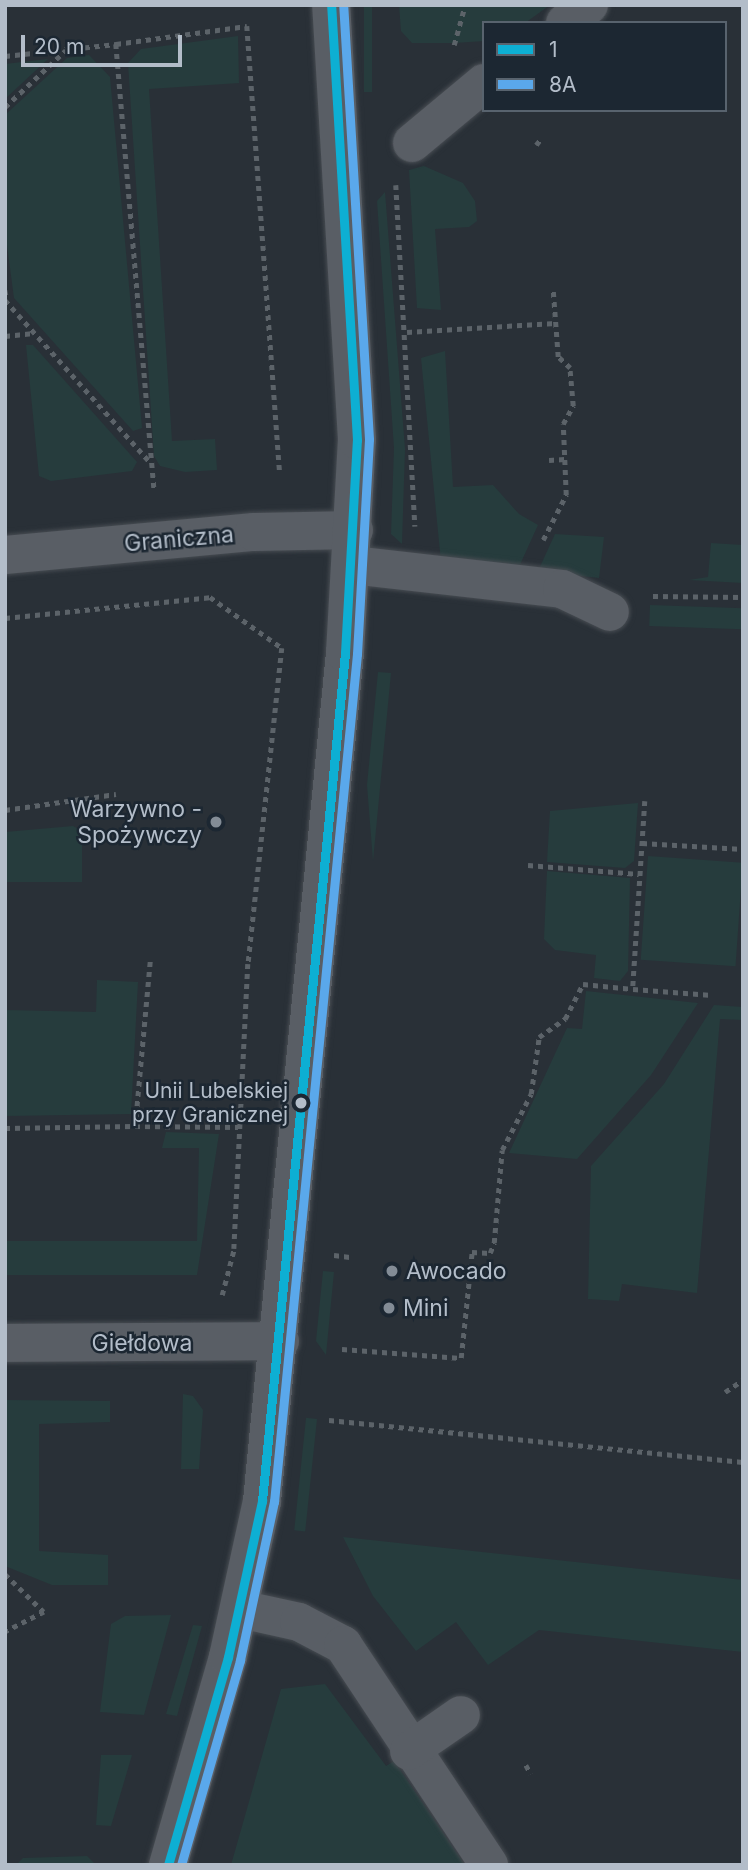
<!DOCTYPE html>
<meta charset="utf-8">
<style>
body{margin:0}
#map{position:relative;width:748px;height:1870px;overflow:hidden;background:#293037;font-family:Inter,sans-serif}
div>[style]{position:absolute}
.green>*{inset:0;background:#263c3d;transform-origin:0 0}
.path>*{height:4.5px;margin-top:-2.25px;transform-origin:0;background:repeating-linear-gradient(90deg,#5c6369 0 5px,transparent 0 10px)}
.roads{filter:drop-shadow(0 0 2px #474c52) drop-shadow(0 0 2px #474c52)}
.minor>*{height:38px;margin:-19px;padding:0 19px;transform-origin:19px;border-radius:19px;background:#595e65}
.bus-1>*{height:9px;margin:-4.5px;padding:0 4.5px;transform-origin:4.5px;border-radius:4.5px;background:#0dafd3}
.bus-2>*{height:9px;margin:-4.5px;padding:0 4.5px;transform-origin:4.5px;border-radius:4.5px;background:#5aa8eb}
.dots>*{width:19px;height:19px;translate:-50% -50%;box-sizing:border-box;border:4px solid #1c2732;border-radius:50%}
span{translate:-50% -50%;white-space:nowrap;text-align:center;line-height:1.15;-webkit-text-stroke:5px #1c2732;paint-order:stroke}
.bus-label{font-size:21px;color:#b3bdc9}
.right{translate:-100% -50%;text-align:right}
.street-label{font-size:23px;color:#b3bdc9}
.poi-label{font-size:23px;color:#b3bdc9}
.left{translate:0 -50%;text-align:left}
.frame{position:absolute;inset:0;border:7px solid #b3bdc9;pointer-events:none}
.legend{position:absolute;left:482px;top:21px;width:245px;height:91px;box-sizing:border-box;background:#1c2732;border:2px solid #58636e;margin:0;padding:9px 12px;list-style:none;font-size:21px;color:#b3bdc9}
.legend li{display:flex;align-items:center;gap:14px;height:35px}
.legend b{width:35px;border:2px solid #58636e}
.scale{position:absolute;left:21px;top:35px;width:161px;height:32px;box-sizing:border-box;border:4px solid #b3bdc9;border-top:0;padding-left:9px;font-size:21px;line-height:24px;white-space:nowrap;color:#b3bdc9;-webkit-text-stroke:5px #1c2732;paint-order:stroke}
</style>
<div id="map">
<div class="green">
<div style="left:364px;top:5px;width:8px;height:87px"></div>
<div style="clip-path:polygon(399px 5px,550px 5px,525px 23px,484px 23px,484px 41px,454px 43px,412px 43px,401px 31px)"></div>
<div style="clip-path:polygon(238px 36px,239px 83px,149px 89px,172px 441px,215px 439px,217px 470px,185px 472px,160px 466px,154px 456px,128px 63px,141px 49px)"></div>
<div style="clip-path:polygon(89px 55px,110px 77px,142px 428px,133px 431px,14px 298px,5px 230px,5px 115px,67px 58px)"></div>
<div style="clip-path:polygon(48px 59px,5px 99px,5px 64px)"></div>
<div style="clip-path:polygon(424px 166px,463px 183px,475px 201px,477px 221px,469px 227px,435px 229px,441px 310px,417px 308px,409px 170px)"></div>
<div style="clip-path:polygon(385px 192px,405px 449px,402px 544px,391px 534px,394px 448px,377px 201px)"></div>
<div style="clip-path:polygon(26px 345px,33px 345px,137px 462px,132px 471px,51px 481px,39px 476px)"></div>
<div style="clip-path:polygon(445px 351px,453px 487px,493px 485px,519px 514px,538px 525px,518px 569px,441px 562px,421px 358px)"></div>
<div style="clip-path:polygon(555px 534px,604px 537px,599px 578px,538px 571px)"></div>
<div style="clip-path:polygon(711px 543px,743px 545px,743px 583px,689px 580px,708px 577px)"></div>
<div style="left:650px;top:605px;width:93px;height:21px;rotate:2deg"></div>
<div style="clip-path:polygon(378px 672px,391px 673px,373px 861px,367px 785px)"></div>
<div style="clip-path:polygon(638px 803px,634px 861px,625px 868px,547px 862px,550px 811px)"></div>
<div style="clip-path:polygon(73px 826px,82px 831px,82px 882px,5px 882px,5px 832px)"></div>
<div style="left:648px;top:856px;width:95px;height:104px;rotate:4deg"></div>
<div style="clip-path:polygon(547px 871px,630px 878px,628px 971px,620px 981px,594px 978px,596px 955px,555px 950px,544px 939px)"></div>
<div style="clip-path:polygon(97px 980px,138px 982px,131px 1114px,5px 1116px,5px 1010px,96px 1012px)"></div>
<div style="clip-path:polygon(586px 991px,698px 1003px,651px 1075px,577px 1159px,509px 1153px,567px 1028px,582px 1029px)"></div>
<div style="clip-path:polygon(714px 1005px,743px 1007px,743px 1020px,720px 1019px,697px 1293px,622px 1284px,619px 1301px,588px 1299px,591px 1166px,664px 1084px)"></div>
<div style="clip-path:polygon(166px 1132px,219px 1134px,197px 1275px,5px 1275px,5px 1241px,197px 1241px,199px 1148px,162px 1148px)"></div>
<div style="clip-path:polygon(323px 1271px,334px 1272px,326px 1355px,316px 1341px)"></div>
<div style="clip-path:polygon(183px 1394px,193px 1396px,203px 1410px,199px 1469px,181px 1469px)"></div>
<div style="clip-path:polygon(5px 1400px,110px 1401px,110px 1422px,39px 1424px,39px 1551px,108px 1555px,108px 1585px,52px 1585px,5px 1566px)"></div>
<div style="left:317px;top:1419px;width:113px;height:11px;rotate:96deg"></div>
<div style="clip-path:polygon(343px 1537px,743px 1580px,743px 1652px,539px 1630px,488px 1665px,456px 1622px,416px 1651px,373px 1596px)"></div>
<div style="clip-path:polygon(171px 1615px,144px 1715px,100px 1712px,111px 1624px,125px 1616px)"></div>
<div style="clip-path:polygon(193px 1625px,202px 1626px,177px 1716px,166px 1714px)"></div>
<div style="clip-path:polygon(325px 1684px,386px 1766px,394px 1761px,465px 1865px,231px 1865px,281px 1689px)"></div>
<div style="clip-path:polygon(101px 1755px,132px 1755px,111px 1826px,96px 1825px)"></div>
<div style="clip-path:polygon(87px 1856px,96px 1865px,16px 1865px,23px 1858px)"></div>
</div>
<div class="path">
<div style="left:116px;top:44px;width:132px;rotate:-7.8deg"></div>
<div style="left:247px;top:26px;width:448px;rotate:85.8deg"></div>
<div style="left:454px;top:45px;width:41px;rotate:-74.6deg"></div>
<div style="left:5px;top:56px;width:112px;rotate:-6.2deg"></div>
<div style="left:116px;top:44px;width:446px;rotate:85.1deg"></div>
<div style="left:5px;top:107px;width:83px;rotate:-43.1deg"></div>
<div style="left:536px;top:145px;width:6px;rotate:-51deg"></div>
<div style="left:396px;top:185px;width:342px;rotate:86.8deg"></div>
<div style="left:5px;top:290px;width:10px;rotate:79deg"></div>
<div style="left:5px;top:300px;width:216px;rotate:48.2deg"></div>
<div style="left:407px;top:332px;width:149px;rotate:-3.5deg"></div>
<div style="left:5px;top:336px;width:29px;rotate:-6deg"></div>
<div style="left:549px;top:460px;width:16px;rotate:-4deg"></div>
<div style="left:543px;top:540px;width:51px;rotate:-62.9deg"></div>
<div style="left:566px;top:495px;width:71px;rotate:-92.4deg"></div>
<div style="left:563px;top:424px;width:21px;rotate:-61deg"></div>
<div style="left:573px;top:406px;width:38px;rotate:-95deg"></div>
<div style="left:570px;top:368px;width:16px;rotate:-137deg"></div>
<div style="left:558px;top:357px;width:67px;rotate:-94.3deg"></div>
<div style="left:653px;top:596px;width:90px;rotate:0.6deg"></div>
<div style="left:5px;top:618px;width:206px;rotate:-5.8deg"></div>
<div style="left:210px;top:597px;width:88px;rotate:35.3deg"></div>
<div style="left:282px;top:648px;width:318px;rotate:96.1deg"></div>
<div style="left:248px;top:964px;width:285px;rotate:92.8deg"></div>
<div style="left:645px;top:801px;width:188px;rotate:93.7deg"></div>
<div style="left:633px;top:989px;width:79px;rotate:4.3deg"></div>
<div style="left:5px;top:810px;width:112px;rotate:-8.2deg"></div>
<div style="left:642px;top:843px;width:101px;rotate:3.4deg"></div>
<div style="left:528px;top:865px;width:111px;rotate:4.6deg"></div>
<div style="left:135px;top:1126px;width:103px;rotate:0.6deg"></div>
<div style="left:5px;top:1128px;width:130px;rotate:-0.9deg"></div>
<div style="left:135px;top:1126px;width:167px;rotate:-84.8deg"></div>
<div style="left:334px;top:1255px;width:16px;rotate:7deg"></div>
<div style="left:222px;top:1295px;width:48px;rotate:-75.4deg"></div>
<div style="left:342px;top:1349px;width:119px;rotate:4.3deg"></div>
<div style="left:461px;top:1358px;width:107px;rotate:-84.1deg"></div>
<div style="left:472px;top:1252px;width:18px;rotate:3deg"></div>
<div style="left:490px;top:1253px;width:11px;rotate:-68deg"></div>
<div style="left:494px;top:1243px;width:93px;rotate:-85.1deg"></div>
<div style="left:502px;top:1150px;width:63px;rotate:-62.6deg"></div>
<div style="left:531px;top:1094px;width:58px;rotate:-82deg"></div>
<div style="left:539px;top:1037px;width:32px;rotate:-35deg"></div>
<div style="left:565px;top:1019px;width:39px;rotate:-63deg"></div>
<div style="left:583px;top:984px;width:50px;rotate:5.7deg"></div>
<div style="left:725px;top:1392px;width:22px;rotate:-34deg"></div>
<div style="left:329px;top:1420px;width:416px;rotate:5.8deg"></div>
<div style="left:5px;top:1574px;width:54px;rotate:44.3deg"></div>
<div style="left:44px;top:1612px;width:44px;rotate:152.9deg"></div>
<div style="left:526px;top:1765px;width:10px;rotate:61deg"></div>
</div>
<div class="roads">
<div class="minor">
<div style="left:565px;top:23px;width:30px;rotate:-37deg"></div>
<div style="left:412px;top:143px;width:94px;rotate:-39.8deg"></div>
<div style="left:5px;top:555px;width:250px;rotate:-5.3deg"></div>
<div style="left:254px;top:532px;width:100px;rotate:-1.1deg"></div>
<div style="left:352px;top:565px;width:211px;rotate:6.5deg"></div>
<div style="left:562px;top:589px;width:53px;rotate:25.6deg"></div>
<div style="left:5px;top:1343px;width:275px;rotate:-0.4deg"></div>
<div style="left:240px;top:1609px;width:60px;rotate:12.4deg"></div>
<div style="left:299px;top:1622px;width:50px;rotate:27.6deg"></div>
<div style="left:343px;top:1645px;width:264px;rotate:56.4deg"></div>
<div style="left:409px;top:1751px;width:63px;rotate:-34.7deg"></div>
<div style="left:168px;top:1865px;width:216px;rotate:-73.9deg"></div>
<div style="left:228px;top:1657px;width:160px;rotate:-77.7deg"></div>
<div style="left:262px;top:1501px;width:852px;rotate:-84.41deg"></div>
<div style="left:345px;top:653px;width:213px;rotate:-86.8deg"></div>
<div style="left:357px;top:440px;width:436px;rotate:-93.4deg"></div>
</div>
</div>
<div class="bus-1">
<div style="left:168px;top:1865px;width:216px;rotate:-73.9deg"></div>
<div style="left:228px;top:1657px;width:160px;rotate:-77.7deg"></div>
<div style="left:262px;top:1501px;width:852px;rotate:-84.41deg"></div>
<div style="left:345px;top:653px;width:213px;rotate:-86.8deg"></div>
<div style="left:357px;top:440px;width:436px;rotate:-93.4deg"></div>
</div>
<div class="bus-2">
<div style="left:181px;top:1865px;width:213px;rotate:-73.9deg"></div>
<div style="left:240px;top:1660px;width:162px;rotate:-77.9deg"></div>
<div style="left:274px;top:1502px;width:852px;rotate:-84.41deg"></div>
<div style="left:357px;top:654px;width:215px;rotate:-86.8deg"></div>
<div style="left:369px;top:439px;width:435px;rotate:-93.4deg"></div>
</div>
<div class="dots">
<div style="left:216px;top:822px;background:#838c96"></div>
<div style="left:301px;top:1103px;background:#b3bdc9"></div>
<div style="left:392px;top:1271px;background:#838c96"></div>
<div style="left:389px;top:1308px;background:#838c96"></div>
</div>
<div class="bus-label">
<span class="right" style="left:288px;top:1103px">Unii Lubelskiej<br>przy Granicznej</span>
</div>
<div class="street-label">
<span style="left:179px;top:539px;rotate:-5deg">Graniczna</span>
<span style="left:142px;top:1343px">Giełdowa</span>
</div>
<div class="poi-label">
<span class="right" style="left:202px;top:822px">Warzywno -<br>Spożywczy</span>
<span class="left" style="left:406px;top:1271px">Awocado</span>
<span class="left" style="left:403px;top:1308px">Mini</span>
</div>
<div class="frame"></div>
<ul class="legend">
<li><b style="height:9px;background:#0dafd3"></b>1</li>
<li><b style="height:9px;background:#5aa8eb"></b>8A</li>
</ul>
<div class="scale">20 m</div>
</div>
